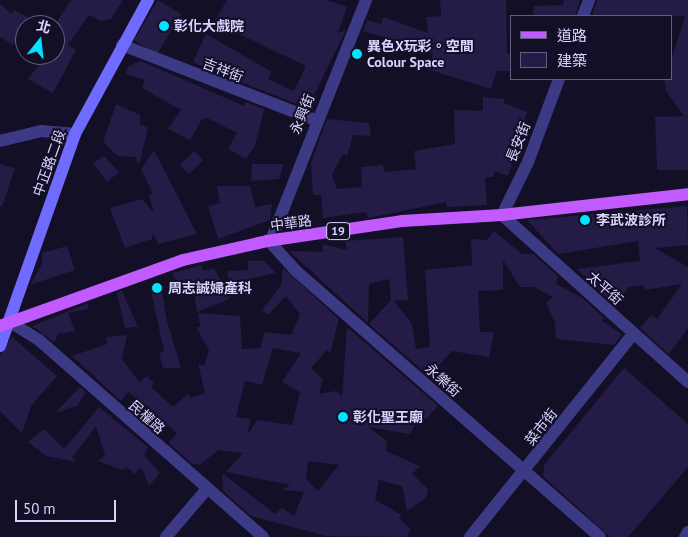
<!DOCTYPE html>
<meta charset="utf-8">
<style>
body{margin:0}
#map{position:relative;width:688px;height:537px;overflow:hidden;background:#130f26;font-family:"PT Sans","Noto Sans TC",sans-serif}
div>[style]{position:absolute}
.building>*{inset:0;background:#241b47;transform-origin:0 0}
.street>*{height:12px;margin:-6px;padding:0 6px;transform-origin:6px;border-radius:6px;background:#3d3a85}
.secondary>*{height:12px;margin:-6px;padding:0 6px;transform-origin:6px;border-radius:6px;background:#6f6bff}
.primary>*{height:12px;margin:-6px;padding:0 6px;transform-origin:6px;border-radius:6px;background:#c25bff}
.dots>*{width:14px;height:14px;translate:-50% -50%;box-sizing:border-box;border:2px solid #130f26;border-radius:50%}
span{translate:-50% -50%;white-space:nowrap;text-align:center;line-height:1.15;-webkit-text-stroke:4px #130f26;paint-order:stroke}
.shield-label span{padding:1px 4px;background:#130f26;border:1px solid;border-radius:4px;-webkit-text-stroke-width:0}
.shield-label{font-size:12px;color:#d9d4ff;font-weight:700}
.poi-label{font-size:14px;color:#d9d4ff;font-weight:700}
.left{translate:0 -50%;text-align:left}
.street-label{font-size:14px;color:#d9d4ff}
.legend{position:absolute;left:510px;top:15px;width:162px;height:65px;box-sizing:border-box;background:#130f26;border:1px solid #625e7d;margin:0;padding:6px 9px;list-style:none;font-size:15px;color:#d9d4ff}
.legend li{display:flex;align-items:center;gap:10px;height:25px}
.legend b{width:25px;border:1px solid #625e7d}
.north{position:absolute;left:15px;top:15px;width:50px;height:50px;box-sizing:border-box;background:#130f26;border:1px solid #625e7d;border-radius:50%;rotate:16deg;font-size:14px;font-weight:700;line-height:20px;text-align:center;color:#d9d4ff}
.north::after{content:'';display:block;margin:auto;width:18px;height:22px;background:#00e5ff;clip-path:polygon(50% 0,100% 100%,50% 72%,0 100%)}
.scale{position:absolute;left:15px;top:500px;width:101px;height:22px;box-sizing:border-box;border:2px solid #d9d4ff;border-top:0;padding-left:6px;font-size:15px;line-height:18px;white-space:nowrap;color:#d9d4ff;-webkit-text-stroke:4px #130f26;paint-order:stroke}
</style>
<div id="map">
<div class="building">
<div style="clip-path:polygon(71px 0,123px 0,111px 19px,100px 21px,89px 15px,68px 45px,76px 50px,53px 93px,28px 79px,46px 55px,55px 55px,55px 25px)"></div>
<div style="left:158px;top:0;width:27px;height:47px;rotate:31deg"></div>
<div style="clip-path:polygon(227px 0,327px 0,347px 7px,338px 33px,346px 30px,314px 95px,306px 91px,300px 105px,238px 81px,242px 72px,218px 61px,214px 72px,193px 62px,206px 34px,272px 72px,268px 79px,294px 91px,306px 66px,214px 22px)"></div>
<div style="clip-path:polygon(440px 0,506px 0,507px 53px,512px 54px,512px 71px,497px 71px,491px 89px,427px 69px,433px 54px,421px 48px,363px 31px,367px 20px,381px 24px,383px 17px,428px 33px,426px 17px,441px 16px)"></div>
<div style="clip-path:polygon(564px 0,580px 0,575px 16px,533px 16px,534px 6px,563px 5px)"></div>
<div style="clip-path:polygon(597px 0,688px 0,688px 170px,657px 170px,655px 117px,684px 116px,666px 91px,664px 79px,672px 79px,672px 58px,685px 16px,592px 16px)"></div>
<div style="clip-path:polygon(0 4px,12px 14px,14px 10px,44px 25px,25px 25px,13px 45px,0 37px)"></div>
<div style="clip-path:polygon(141px 61px,244px 106px,246px 102px,264px 109px,255px 146px,246px 159px,228px 149px,237px 133px,207px 118px,202px 119px,190px 140px,168px 129px,181px 110px,142px 88px,145px 80px,125px 74px,129px 66px)"></div>
<div style="clip-path:polygon(483px 97px,504px 99px,504px 103px,527px 112px,508px 176px,495px 171px,493px 177px,485px 177px,487px 205px,447px 207px,446px 202px,369px 218px,365px 212px,323px 218px,321px 195px,313px 195px,311px 163px,327px 119px,369px 123px,371px 136px,353px 135px,347px 156px,343px 154px,332px 174px,337px 189px,362px 187px,361px 167px,383px 165px,384px 172px,416px 169px,414px 151px,455px 144px,454px 110px,483px 111px)"></div>
<div style="clip-path:polygon(116px 104px,140px 115px,140px 124px,148px 127px,139px 166px,135px 157px,118px 156px,103px 142px)"></div>
<div style="clip-path:polygon(154px 150px,197px 234px,158px 244px,153px 233px,152px 239px,125px 248px,110px 208px,142px 199px,154px 213px,149px 196px,153px 194px,141px 169px)"></div>
<div style="left:194px;top:151px;width:13px;height:20px;rotate:45deg"></div>
<div style="clip-path:polygon(104px 156px,119px 172px,107px 182px,93px 163px)"></div>
<div style="clip-path:polygon(0 164px,15px 168px,2px 207px,0 206px)"></div>
<div style="clip-path:polygon(252px 164px,284px 164px,279px 179px,251px 181px)"></div>
<div style="clip-path:polygon(217px 186px,250px 186px,255px 207px,272px 204px,270px 220px,218px 239px,208px 206px,220px 203px)"></div>
<div style="clip-path:polygon(687px 206px,688px 245px,655px 248px,688px 267px,688px 328px,669px 354px,640px 328px,651px 315px,657px 319px,682px 284px,645px 290px,644px 285px,629px 287px,614px 305px,577px 269px,640px 261px,638px 241px,558px 254px,527px 220px)"></div>
<div style="clip-path:polygon(494px 231px,522px 254px,533px 254px,558px 276px,556px 284px,581px 297px,604px 318px,602px 321px,622px 334px,614px 345px,556px 339px,555px 322px,546px 303px,553px 297px,534px 287px,520px 287px,503px 260px,503px 290px,478px 291px,480px 332px,494px 332px,489px 357px,452px 351px,429px 376px,369px 324px,391px 300px,389px 279px,369px 284px,368px 323px,289px 251px,323px 252px,323px 244px,347px 250px,345px 241px,403px 237px,408px 300px,394px 301px,412px 324px,416px 349px,430px 347px,425px 270px,472px 265px,471px 239px,487px 240px)"></div>
<div style="clip-path:polygon(67px 246px,75px 270px,30px 285px,42px 264px,42px 253px)"></div>
<div style="clip-path:polygon(248px 261px,264px 261px,276px 273px,248px 279px,248px 294px,228px 294px,229px 299px,197px 312px,194px 293px,183px 294px,172px 273px,202px 265px,203px 271px,214px 268px,223px 285px,230px 283px,227px 271px,248px 270px)"></div>
<div style="clip-path:polygon(evenodd,283px 268px,339px 319px,330px 353px,327px 350px,311px 368px,323px 379px,319px 394px,336px 391px,342px 397px,347px 327px,438px 406px,426px 419px,419px 417px,410px 434px,368px 427px,387px 441px,386px 451px,420px 466px,412px 474px,428px 489px,426px 498px,407px 511px,402px 486px,379px 480px,375px 500px,402px 515px,399px 518px,411px 530px,406px 537px,326px 536px,251px 516px,223px 491px,222px 473px,275px 514px,282px 508px,294px 516px,304px 492px,283px 490px,290px 485px,226px 472px,243px 453px,219px 450px,199px 465px,191px 463px,169px 443px,177px 433px,148px 407px,128px 392px,121px 401px,72px 356px,107px 344px,106px 337px,127px 335px,122px 359px,139px 382px,147px 376px,154px 383px,151px 387px,173px 407px,189px 393px,190px 398px,205px 393px,198px 363px,204px 366px,209px 350px,196px 327px,200px 327px,198px 313px,240px 316px,242px 349px,260px 348px,265px 332px,291px 335px,300px 314px,286px 296px,268px 315px,262px 310px,281px 285px,283px 268px,273px 348px,301px 353px,282px 382px,300px 392px,292px 425px,257px 420px,247px 435px,251px 419px,236px 417px,245px 381px,262px 385px,273px 348px,283px 268px,308px 461px,339px 465px,318px 491px,306px 479px,308px 461px)"></div>
<div style="clip-path:polygon(161px 285px,167px 321px,181px 368px,163px 368px,159px 353px,164px 351px,150px 287px)"></div>
<div style="clip-path:polygon(122px 291px,138px 327px,125px 328px,117px 293px)"></div>
<div style="clip-path:polygon(88px 303px,88px 309px,68px 313px,75px 331px,58px 334px,54px 342px,32px 326px)"></div>
<div style="clip-path:polygon(12px 337px,57px 376px,31px 406px,22px 433px,0 411px,0 356px)"></div>
<div style="clip-path:polygon(624px 368px,688px 424px,688px 467px,628px 537px,610px 537px,543px 476px,544px 465px)"></div>
<div style="clip-path:polygon(80px 387px,86px 392px,77px 406px,55px 413px)"></div>
<div style="clip-path:polygon(99px 407px,148px 447px,144px 455px,160px 473px,149px 486px,141px 467px,135px 474px,126px 467px,122px 470px,98px 461px,105px 455px,96px 426px,72px 458px,76px 462px,46px 456px,28px 442px,44px 429px,64px 449px)"></div>
</div>
<div class="street">
<div style="left:366px;top:0;width:260px;rotate:111.6deg"></div>
<div style="left:270px;top:242px;width:38px;rotate:48deg"></div>
<div style="left:295px;top:270px;width:405px;rotate:41.2deg"></div>
<div style="left:583px;top:16px;width:17px;rotate:-69deg"></div>
<div style="left:122px;top:45px;width:207px;rotate:21.2deg"></div>
<div style="left:559px;top:79px;width:89px;rotate:110.5deg"></div>
<div style="left:528px;top:162px;width:59px;rotate:116.1deg"></div>
<div style="left:502px;top:215px;width:250px;rotate:41.9deg"></div>
<div style="left:0;top:141px;width:42px;rotate:-13.7deg"></div>
<div style="left:41px;top:131px;width:34px;rotate:5deg"></div>
<div style="left:10px;top:322px;width:34px;rotate:32deg"></div>
<div style="left:39px;top:340px;width:298px;rotate:41.3deg"></div>
<div style="left:166px;top:537px;width:62px;rotate:-49.6deg"></div>
<div style="left:470px;top:537px;width:260px;rotate:-51.2deg"></div>
<div style="left:685px;top:537px;width:6px;rotate:-59deg"></div>
</div>
<div class="secondary">
<div style="left:0;top:346px;width:225px;rotate:-70.5deg"></div>
<div style="left:75px;top:134px;width:153px;rotate:-61.4deg"></div>
</div>
<div class="primary">
<div style="left:0;top:326px;width:195px;rotate:-19.8deg"></div>
<div style="left:183px;top:260px;width:86px;rotate:-12.7deg"></div>
<div style="left:267px;top:241px;width:136px;rotate:-8.4deg"></div>
<div style="left:402px;top:221px;width:100px;rotate:-3.4deg"></div>
<div style="left:502px;top:215px;width:187px;rotate:-6.4deg"></div>
</div>
<div class="dots">
<div style="left:164px;top:26px;background:#00e5ff"></div>
<div style="left:357px;top:54px;background:#00e5ff"></div>
<div style="left:585px;top:220px;background:#00e5ff"></div>
<div style="left:157px;top:288px;background:#00e5ff"></div>
<div style="left:343px;top:417px;background:#00e5ff"></div>
</div>
<div class="shield-label">
<span style="left:338px;top:231px">19</span>
</div>
<div class="poi-label">
<span class="left" style="left:174px;top:26px">彰化大戲院</span>
<span class="left" style="left:367px;top:54px">異色X玩彩。空間<br>Colour Space</span>
<span class="left" style="left:596px;top:220px">李武波診所</span>
<span class="left" style="left:168px;top:288px">周志誠婦產科</span>
<span class="left" style="left:353px;top:417px">彰化聖王廟</span>
</div>
<div class="street-label">
<span style="left:223px;top:70px;rotate:21deg">吉祥街</span>
<span style="left:302px;top:114px;rotate:-68deg">永興街</span>
<span style="left:518px;top:142px;rotate:-68deg">長安街</span>
<span style="left:49px;top:163px;rotate:-70deg">中正路二段</span>
<span style="left:291px;top:223px;rotate:-8deg">中華路</span>
<span style="left:605px;top:288px;rotate:42deg">太平街</span>
<span style="left:443px;top:380px;rotate:42deg">永樂街</span>
<span style="left:147px;top:417px;rotate:42deg">民權路</span>
<span style="left:541px;top:427px;rotate:-52deg">菜市街</span>
</div>
<ul class="legend">
<li><b style="height:6px;background:#c25bff"></b>道路</li>
<li><b style="height:14px;background:#241b47"></b>建築</li>
</ul>
<div class="north">北</div>
<div class="scale">50 m</div>
</div>
